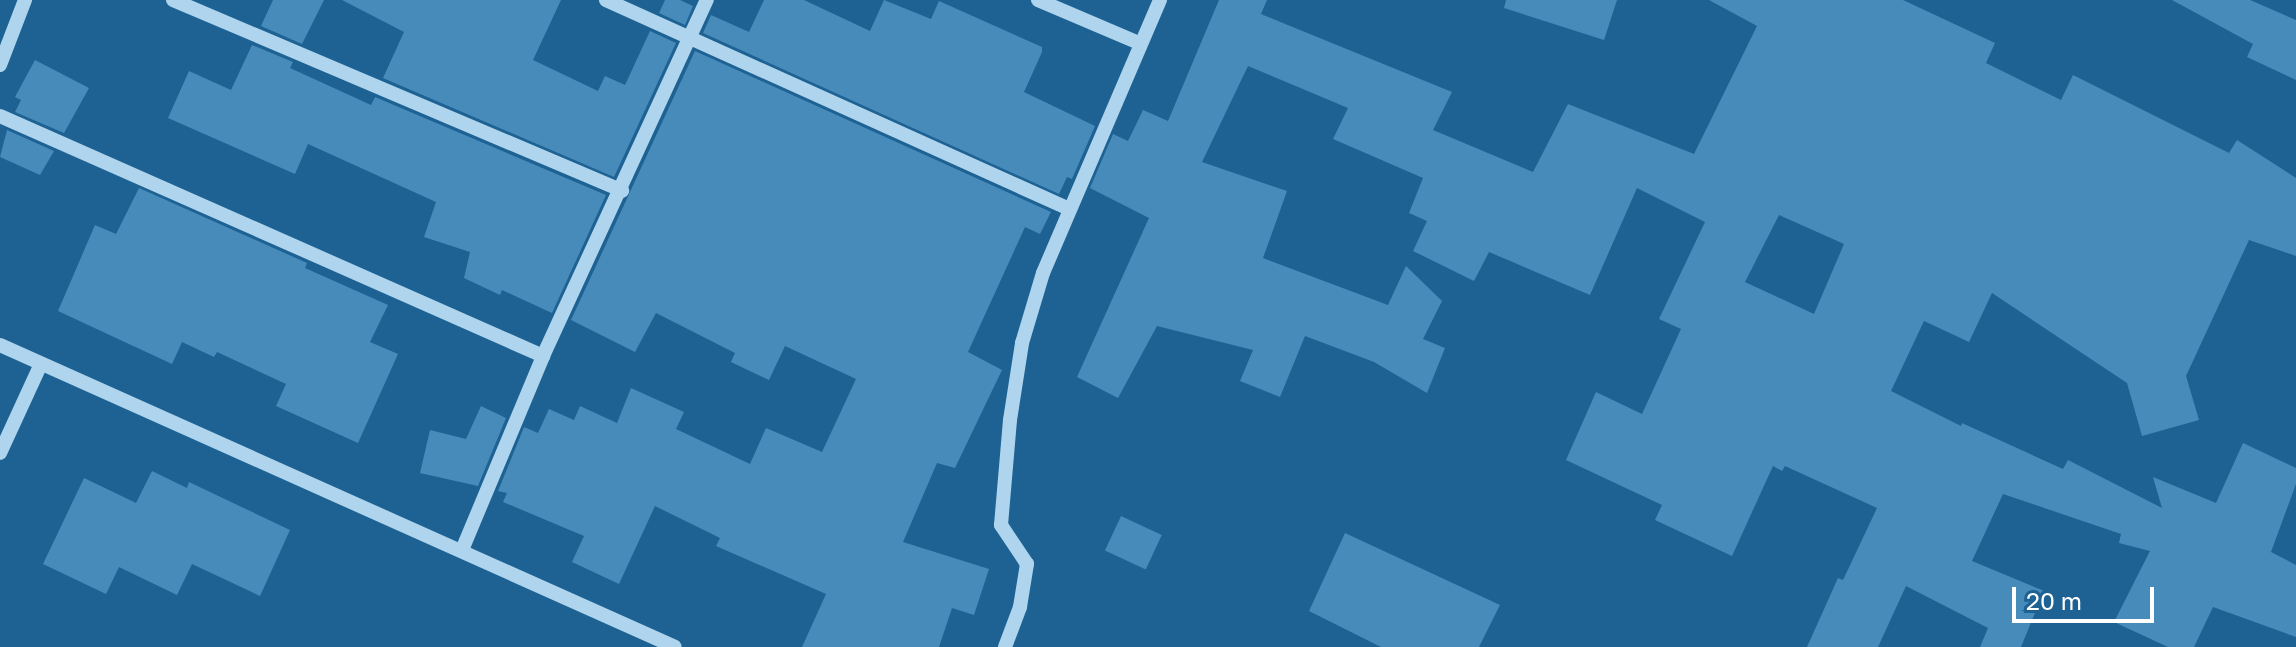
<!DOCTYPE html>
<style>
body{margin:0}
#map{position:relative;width:2296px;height:647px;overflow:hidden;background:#1e6293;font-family:"Golos Text",sans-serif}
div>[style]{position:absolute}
.building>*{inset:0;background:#468bba;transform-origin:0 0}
.minor>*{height:14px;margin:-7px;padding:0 7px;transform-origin:7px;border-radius:7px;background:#afd5ee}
span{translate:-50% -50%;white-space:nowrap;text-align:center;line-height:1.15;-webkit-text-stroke:6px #1e6293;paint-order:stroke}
.scale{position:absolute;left:2012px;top:587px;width:142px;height:36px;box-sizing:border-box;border:4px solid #fff;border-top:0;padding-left:10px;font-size:24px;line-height:28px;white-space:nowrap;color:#fff;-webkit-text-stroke:6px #1e6293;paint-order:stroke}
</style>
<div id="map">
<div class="building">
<div style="clip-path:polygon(273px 0,324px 0,302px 44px,261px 26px)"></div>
<div style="clip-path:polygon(342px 0,561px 0,533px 60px,598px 91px,605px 76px,625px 85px,650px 31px,676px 43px,614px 177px,383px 78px,404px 32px)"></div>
<div style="clip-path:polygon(665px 0,680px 0,693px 6px,685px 25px,659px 13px)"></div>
<div style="clip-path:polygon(764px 0,804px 0,870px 31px,884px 0,931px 19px,939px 1px,1042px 47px,1042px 52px,1024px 92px,1095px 126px,1072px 179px,1067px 177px,1059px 194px,703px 33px,711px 15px,749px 32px)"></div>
<div style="clip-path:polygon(evenodd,1219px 0,1267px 0,1261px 14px,1452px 92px,1433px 130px,1533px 172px,1568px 104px,1694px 154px,1757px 26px,1709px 0,1903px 0,1995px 43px,1986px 63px,2061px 100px,2073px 75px,2229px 153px,2237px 140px,2296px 178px,2296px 256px,2249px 240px,2186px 376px,2199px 420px,2142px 436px,2127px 383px,1992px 293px,1969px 342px,1924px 321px,1891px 391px,1961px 426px,1962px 423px,2063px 469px,2068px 460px,2162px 508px,2153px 477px,2216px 503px,2243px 443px,2296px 468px,2296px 484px,2271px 552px,2296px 565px,2296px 637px,2213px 607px,2194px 647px,2168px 647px,2114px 622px,2150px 551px,2119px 543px,2121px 534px,2003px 494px,1972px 561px,2044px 591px,2021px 647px,1980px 647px,1988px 628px,1906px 586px,1878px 647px,1807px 647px,1838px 578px,1843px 580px,1877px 508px,1785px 466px,1782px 471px,1773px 466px,1732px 556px,1655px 520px,1662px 505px,1566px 460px,1596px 392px,1642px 414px,1681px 329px,1659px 319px,1705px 222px,1637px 188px,1590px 295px,1489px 252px,1474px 281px,1413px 251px,1427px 221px,1409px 213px,1423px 178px,1333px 139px,1348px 108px,1248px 66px,1202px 162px,1287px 191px,1263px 258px,1388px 305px,1406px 266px,1442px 301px,1423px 339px,1445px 348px,1427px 393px,1374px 362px,1305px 336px,1280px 397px,1240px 381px,1253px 350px,1157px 326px,1118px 398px,1077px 377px,1149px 218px,1090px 188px,1113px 134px,1128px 141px,1143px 110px,1168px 121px,1219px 0,1779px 215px,1844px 244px,1814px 314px,1745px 282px,1779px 215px)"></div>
<div style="clip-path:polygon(1506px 0,1617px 0,1604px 40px,1504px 8px)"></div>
<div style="clip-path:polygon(2172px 0,2250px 0,2296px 20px,2296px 80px,2247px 57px,2253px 44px)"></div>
<div style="clip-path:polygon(252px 45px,293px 62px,290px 68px,371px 105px,375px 97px,606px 195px,552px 313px,502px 290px,500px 295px,464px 278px,470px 252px,424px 237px,436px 202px,308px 144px,295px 174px,168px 118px,189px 71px,231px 90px)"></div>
<div style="clip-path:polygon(695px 51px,1051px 212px,1040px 234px,1025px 227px,968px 352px,1002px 370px,955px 468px,937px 463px,903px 542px,989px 569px,974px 615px,952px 608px,939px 647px,802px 647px,826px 594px,716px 546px,720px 538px,655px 506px,619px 584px,572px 562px,584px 536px,503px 502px,507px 493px,498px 491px,524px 427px,538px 433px,549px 409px,574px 420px,580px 406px,617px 423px,631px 388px,684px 412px,676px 429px,750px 464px,766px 428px,822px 452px,856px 379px,785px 346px,769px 380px,731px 362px,735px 353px,656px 313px,635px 352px,571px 320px)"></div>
<div style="clip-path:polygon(35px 60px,89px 88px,64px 133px,15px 112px,21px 100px,15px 97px)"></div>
<div style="clip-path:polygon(7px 130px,54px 151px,40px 175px,0 157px)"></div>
<div style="clip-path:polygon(139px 188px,307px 263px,305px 268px,388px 305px,370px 342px,398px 354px,358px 443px,276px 406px,286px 384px,217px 352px,214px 357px,182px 342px,172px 364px,58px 311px,95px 225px,116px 234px)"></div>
<div style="clip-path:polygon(481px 406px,506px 418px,478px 486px,420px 473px,430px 430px,466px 439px)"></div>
<div style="clip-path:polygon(152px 471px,187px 488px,189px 482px,290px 530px,260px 596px,192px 564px,177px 595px,119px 567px,106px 594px,43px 564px,84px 478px,136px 503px)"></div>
<div style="left:1121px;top:516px;width:45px;height:38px;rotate:25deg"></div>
<div style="clip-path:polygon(1345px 533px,1500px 605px,1479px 647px,1381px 647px,1309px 611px)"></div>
</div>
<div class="minor">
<div style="left:173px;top:0;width:488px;rotate:23deg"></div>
<div style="left:606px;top:0;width:508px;rotate:24.29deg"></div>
<div style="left:1038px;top:0;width:110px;rotate:23.1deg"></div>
<div style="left:0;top:65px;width:70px;rotate:-69deg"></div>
<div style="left:0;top:116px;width:594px;rotate:23.84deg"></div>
<div style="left:0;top:345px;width:739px;rotate:24.1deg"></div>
<div style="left:0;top:453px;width:98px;rotate:-65.3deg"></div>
<div style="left:462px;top:550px;width:210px;rotate:-67.3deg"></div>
<div style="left:543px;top:356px;width:392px;rotate:-65.3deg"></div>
<div style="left:1005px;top:647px;width:43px;rotate:-69.4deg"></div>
<div style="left:1020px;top:607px;width:44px;rotate:-80.8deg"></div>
<div style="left:1027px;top:564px;width:47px;rotate:-123.7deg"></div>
<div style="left:1001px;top:525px;width:105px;rotate:-85.1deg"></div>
<div style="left:1010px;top:420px;width:78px;rotate:-81.1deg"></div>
<div style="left:1022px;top:343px;width:73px;rotate:-73.3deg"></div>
<div style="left:1043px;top:273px;width:297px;rotate:-66.8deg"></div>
</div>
<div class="scale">20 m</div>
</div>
